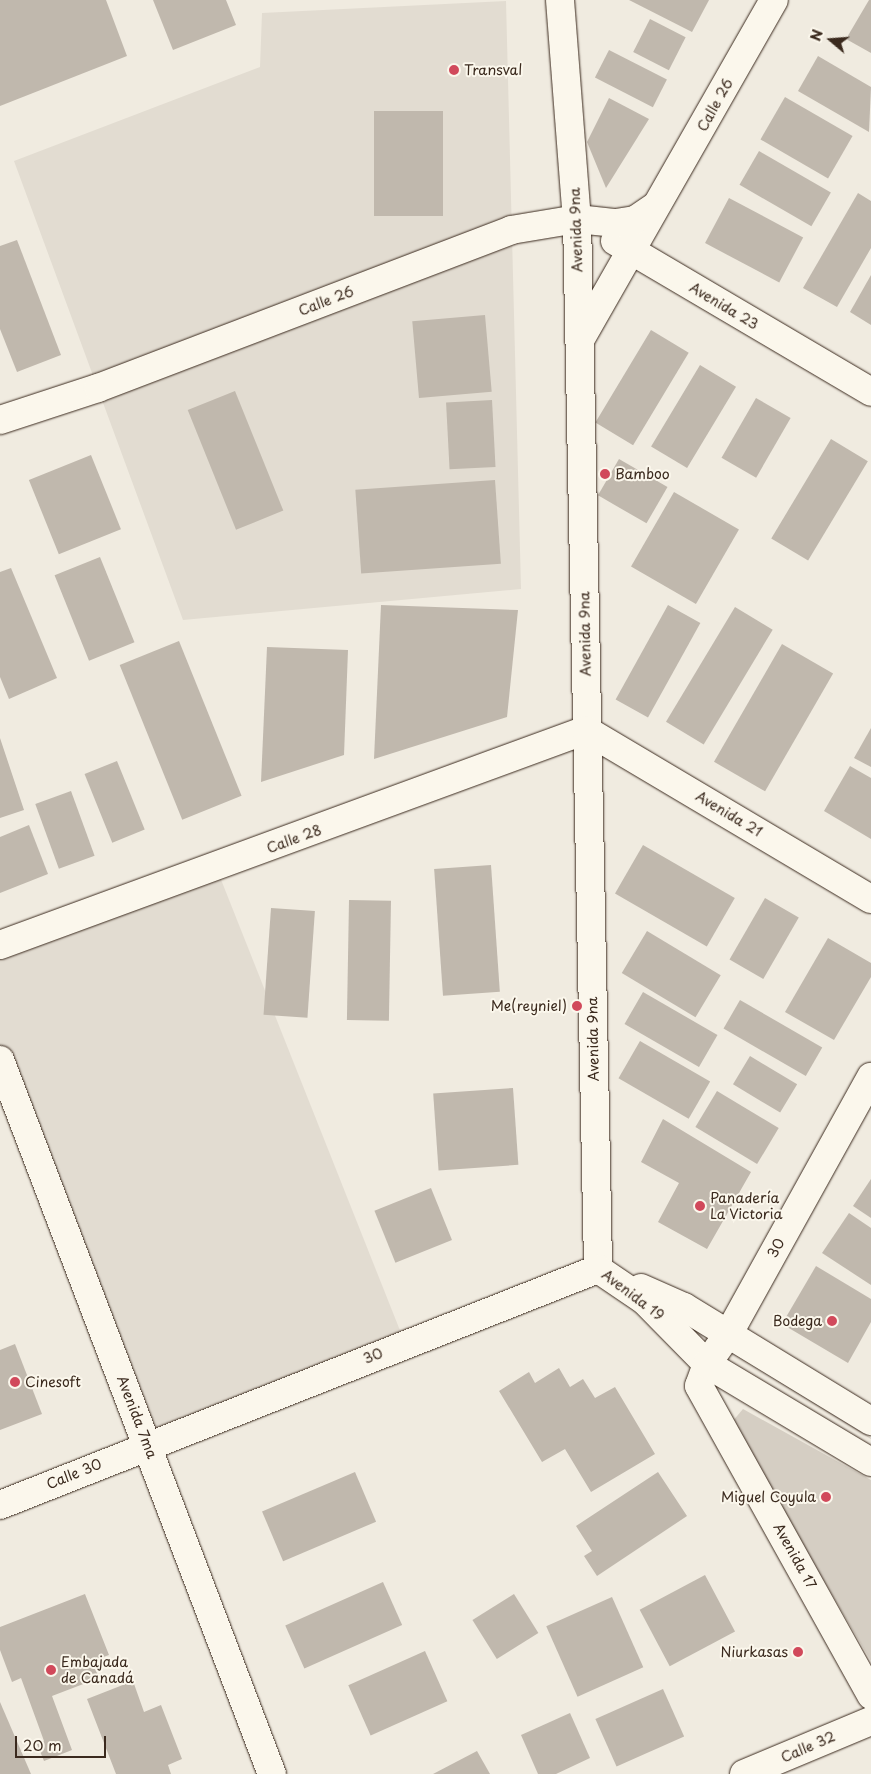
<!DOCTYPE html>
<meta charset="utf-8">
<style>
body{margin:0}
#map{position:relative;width:871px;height:1774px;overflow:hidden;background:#f0ebe0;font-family:"Playpen Sans",sans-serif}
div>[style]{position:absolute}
.built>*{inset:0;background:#e2dcd1}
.green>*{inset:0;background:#d5cec3}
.building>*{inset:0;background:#c0b8ad;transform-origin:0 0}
.roads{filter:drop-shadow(0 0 1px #3b2a1e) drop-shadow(0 0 1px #3b2a1e)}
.street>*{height:28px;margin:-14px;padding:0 14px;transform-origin:14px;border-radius:14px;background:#fbf7ec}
.secondary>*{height:28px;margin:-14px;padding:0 14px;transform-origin:14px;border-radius:14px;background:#fbf7ec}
.dots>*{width:14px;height:14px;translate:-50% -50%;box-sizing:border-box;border:2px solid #fbf7ec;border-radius:50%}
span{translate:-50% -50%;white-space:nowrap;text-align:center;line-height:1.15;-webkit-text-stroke:4px #fbf7ec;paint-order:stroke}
.poi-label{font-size:14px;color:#3b2a1e}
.left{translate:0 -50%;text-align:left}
.right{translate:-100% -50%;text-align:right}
.street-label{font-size:14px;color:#3b2a1e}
.north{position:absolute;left:806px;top:15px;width:50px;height:50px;-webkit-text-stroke:4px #fbf7ec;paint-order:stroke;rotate:288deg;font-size:14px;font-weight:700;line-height:20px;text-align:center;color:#3b2a1e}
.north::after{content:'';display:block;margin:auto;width:18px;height:22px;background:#3b2a1e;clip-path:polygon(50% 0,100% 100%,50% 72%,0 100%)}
.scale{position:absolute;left:15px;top:1736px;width:91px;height:22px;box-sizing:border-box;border:2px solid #3b2a1e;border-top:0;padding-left:6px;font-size:15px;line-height:18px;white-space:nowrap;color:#3b2a1e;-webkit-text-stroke:4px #fbf7ec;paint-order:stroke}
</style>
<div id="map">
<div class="built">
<div style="clip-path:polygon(506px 1px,521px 589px,183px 620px,14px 161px,260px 67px,262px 13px)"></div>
<div style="clip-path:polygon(216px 867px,405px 1343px,148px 1444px,0 1060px,0 945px)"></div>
</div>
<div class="green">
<div style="clip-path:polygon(723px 1347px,871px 1438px,871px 1439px)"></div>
<div style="clip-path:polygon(743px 1409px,871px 1480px,871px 1661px,741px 1440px,732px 1422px)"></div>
</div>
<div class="building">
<div style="clip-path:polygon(0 0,106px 0,127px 56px,0 106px)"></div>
<div style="clip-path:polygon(153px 0,226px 0,236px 25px,173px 50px)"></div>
<div style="clip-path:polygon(629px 0,709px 0,692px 32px)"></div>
<div style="clip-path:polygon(869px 0,871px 0,871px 53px,846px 39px)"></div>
<div style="left:650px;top:19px;width:40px;height:37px;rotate:27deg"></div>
<div style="left:609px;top:50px;width:65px;height:31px;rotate:27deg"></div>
<div style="clip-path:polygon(818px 56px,871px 87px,869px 132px,798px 91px)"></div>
<div style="left:785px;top:97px;width:78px;height:49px;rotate:30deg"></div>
<div style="clip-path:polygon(609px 98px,649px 119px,606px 188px,587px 142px)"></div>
<div style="left:374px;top:111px;width:69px;height:105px"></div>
<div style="left:759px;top:151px;width:83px;height:39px;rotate:30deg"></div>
<div style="clip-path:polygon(858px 193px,871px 201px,871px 248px,837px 307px,803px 288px)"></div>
<div style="left:729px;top:198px;width:84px;height:51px;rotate:28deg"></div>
<div style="clip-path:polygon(17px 240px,61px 355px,17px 372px,0 329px,0 246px)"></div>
<div style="clip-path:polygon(871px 275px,871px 325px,850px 312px)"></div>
<div style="left:485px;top:315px;width:77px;height:73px;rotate:85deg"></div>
<div style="left:651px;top:330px;width:44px;height:108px;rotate:31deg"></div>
<div style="left:700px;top:365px;width:42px;height:95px;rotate:31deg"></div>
<div style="left:235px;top:391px;width:129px;height:51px;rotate:68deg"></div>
<div style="left:756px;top:398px;width:40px;height:69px;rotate:30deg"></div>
<div style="left:492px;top:400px;width:67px;height:46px;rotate:87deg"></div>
<div style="left:831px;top:439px;width:43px;height:116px;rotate:31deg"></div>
<div style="left:91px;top:455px;width:80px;height:67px;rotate:68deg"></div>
<div style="left:619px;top:459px;width:56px;height:42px;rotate:30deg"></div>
<div style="left:495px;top:480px;width:84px;height:140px;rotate:86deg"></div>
<div style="left:674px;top:492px;width:75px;height:86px;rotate:30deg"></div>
<div style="left:100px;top:557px;width:92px;height:49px;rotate:68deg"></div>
<div style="clip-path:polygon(11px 568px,57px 678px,9px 699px,0 677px,0 572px)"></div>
<div style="clip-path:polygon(381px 605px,518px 610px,507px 717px,374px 759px)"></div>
<div style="left:668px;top:605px;width:37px;height:108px;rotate:29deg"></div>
<div style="left:735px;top:607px;width:44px;height:134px;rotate:31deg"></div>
<div style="left:179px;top:641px;width:167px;height:64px;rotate:68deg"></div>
<div style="left:782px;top:644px;width:59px;height:136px;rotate:30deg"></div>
<div style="clip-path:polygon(267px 647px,348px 650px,344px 755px,261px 782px)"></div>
<div style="clip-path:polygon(871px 728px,871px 767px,854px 758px)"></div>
<div style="clip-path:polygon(0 738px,24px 810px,0 818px)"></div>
<div style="left:117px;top:761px;width:74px;height:35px;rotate:68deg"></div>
<div style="clip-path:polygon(850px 766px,871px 778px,871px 839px,824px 811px)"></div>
<div style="left:71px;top:791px;width:69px;height:38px;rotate:70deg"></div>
<div style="clip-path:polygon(29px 825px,48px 874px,0 893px,0 837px)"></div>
<div style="left:643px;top:845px;width:106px;height:56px;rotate:30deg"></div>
<div style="left:491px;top:865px;width:127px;height:57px;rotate:86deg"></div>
<div style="left:765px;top:898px;width:39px;height:71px;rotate:30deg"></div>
<div style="left:349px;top:900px;width:42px;height:120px;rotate:1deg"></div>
<div style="left:271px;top:908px;width:44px;height:107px;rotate:4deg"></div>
<div style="left:647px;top:931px;width:86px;height:49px;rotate:31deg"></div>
<div style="clip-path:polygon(828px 938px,871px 963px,871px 977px,834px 1040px,785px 1012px)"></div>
<div style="left:643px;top:992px;width:86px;height:37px;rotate:30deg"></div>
<div style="left:740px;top:1000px;width:95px;height:33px;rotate:30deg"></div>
<div style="left:640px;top:1041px;width:81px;height:43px;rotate:30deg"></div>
<div style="left:750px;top:1056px;width:55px;height:33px;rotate:31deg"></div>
<div style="left:513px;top:1088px;width:77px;height:80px;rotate:86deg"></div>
<div style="left:717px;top:1091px;width:72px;height:42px;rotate:31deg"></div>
<div style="clip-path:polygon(663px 1119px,751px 1172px,707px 1249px,658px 1222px,679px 1183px,641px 1162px)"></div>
<div style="clip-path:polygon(871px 1179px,871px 1218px,853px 1206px)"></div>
<div style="left:431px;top:1188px;width:56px;height:61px;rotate:68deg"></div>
<div style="clip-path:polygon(849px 1213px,871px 1228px,871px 1285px,822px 1253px)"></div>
<div style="clip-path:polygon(816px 1266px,871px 1299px,871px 1322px,848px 1363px,782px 1324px)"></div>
<div style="clip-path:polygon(15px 1344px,42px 1414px,0 1430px,0 1350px)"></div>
<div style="clip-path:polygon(559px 1368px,570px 1387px,583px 1379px,595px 1398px,615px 1387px,655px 1454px,591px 1492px,565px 1449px,542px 1462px,499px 1391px,529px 1372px,535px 1383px)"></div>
<div style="left:355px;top:1472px;width:54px;height:101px;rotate:67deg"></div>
<div style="clip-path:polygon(658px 1472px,687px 1516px,597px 1576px,584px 1556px,592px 1551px,576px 1526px)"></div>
<div style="left:705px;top:1575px;width:64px;height:74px;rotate:62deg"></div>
<div style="left:383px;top:1582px;width:47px;height:107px;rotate:66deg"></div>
<div style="clip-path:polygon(85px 1594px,109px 1655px,92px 1661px,99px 1678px,52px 1696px,72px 1750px,44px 1761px,37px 1744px,44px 1741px,21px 1678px,12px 1682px,0 1650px,0 1627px)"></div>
<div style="left:514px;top:1594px;width:46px;height:49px;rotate:58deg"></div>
<div style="left:612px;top:1597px;width:77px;height:72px;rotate:66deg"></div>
<div style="left:425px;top:1651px;width:55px;height:84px;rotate:66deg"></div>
<div style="clip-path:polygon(133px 1681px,144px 1712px,161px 1705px,182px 1759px,168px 1765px,171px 1774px,116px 1774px,87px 1699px)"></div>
<div style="left:663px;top:1689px;width:52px;height:74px;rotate:66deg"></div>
<div style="clip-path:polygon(0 1702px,31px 1774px,0 1774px)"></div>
<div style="clip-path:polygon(570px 1713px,590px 1758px,556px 1774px,538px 1774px,521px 1735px)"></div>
<div style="clip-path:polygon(477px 1751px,490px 1774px,433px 1774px)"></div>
</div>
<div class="roads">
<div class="street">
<div style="left:560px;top:0;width:220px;rotate:85.6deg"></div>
<div style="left:577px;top:219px;width:1050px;rotate:88.85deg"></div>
<div style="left:615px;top:241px;width:297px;rotate:30.5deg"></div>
<div style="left:580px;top:340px;width:391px;rotate:-60.3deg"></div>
<div style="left:0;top:420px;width:103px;rotate:-18.1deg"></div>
<div style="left:98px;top:388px;width:442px;rotate:-20.9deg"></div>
<div style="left:511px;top:230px;width:67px;rotate:-9.5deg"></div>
<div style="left:577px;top:219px;width:39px;rotate:6deg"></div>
<div style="left:616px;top:223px;width:19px;rotate:-9deg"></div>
<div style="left:635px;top:220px;width:23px;rotate:-34deg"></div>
<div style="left:0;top:945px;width:624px;rotate:-20.15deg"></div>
<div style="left:586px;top:730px;width:331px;rotate:30.7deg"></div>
<div style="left:707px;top:1364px;width:23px;rotate:110deg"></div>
<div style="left:699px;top:1386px;width:354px;rotate:60.9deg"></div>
<div style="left:744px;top:1774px;width:138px;rotate:-22.7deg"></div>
</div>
<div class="secondary">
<div style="left:0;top:1060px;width:764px;rotate:69.15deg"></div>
<div style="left:598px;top:1269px;width:57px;rotate:34.2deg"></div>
<div style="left:645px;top:1301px;width:88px;rotate:45.5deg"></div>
<div style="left:707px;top:1364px;width:191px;rotate:30.9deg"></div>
<div style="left:641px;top:1288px;width:47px;rotate:23.8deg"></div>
<div style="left:684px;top:1307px;width:219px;rotate:31.4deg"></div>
<div style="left:707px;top:1364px;width:38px;rotate:-55deg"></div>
<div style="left:729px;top:1333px;width:293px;rotate:-61deg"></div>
<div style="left:0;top:1505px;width:643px;rotate:-21.54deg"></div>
</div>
</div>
<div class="dots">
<div style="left:454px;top:70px;background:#d1495b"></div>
<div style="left:605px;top:474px;background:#d1495b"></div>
<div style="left:577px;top:1006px;background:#d1495b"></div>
<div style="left:700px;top:1206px;background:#d1495b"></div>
<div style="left:832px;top:1321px;background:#d1495b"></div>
<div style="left:15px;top:1382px;background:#d1495b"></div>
<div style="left:826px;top:1497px;background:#d1495b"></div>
<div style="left:798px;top:1652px;background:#d1495b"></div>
<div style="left:51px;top:1670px;background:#d1495b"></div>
</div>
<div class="poi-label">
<span class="left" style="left:464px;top:70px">Transval</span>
<span class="left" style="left:615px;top:474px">Bamboo</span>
<span class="right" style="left:567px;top:1006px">Me(reyniel)</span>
<span class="left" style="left:710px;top:1206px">Panadería<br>La Victoria</span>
<span class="right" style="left:822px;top:1321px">Bodega</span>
<span class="left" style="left:25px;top:1382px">Cinesoft</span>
<span class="right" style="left:816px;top:1497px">Miguel Coyula</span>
<span class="right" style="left:788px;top:1652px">Niurkasas</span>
<span class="left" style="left:61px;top:1670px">Embajada<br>de Canadá</span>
</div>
<div class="street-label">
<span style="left:715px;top:105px;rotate:-61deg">Calle 26</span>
<span style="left:576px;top:230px;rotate:-92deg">Avenida 9na</span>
<span style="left:326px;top:301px;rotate:-21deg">Calle 26</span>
<span style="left:724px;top:306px;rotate:31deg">Avenida 23</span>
<span style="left:585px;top:634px;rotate:-91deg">Avenida 9na</span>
<span style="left:729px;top:814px;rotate:31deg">Avenida 21</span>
<span style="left:294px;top:839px;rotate:-20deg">Calle 28</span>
<span style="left:593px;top:1039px;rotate:-91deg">Avenida 9na</span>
<span style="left:776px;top:1248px;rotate:-61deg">30</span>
<span style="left:633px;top:1295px;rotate:37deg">Avenida 19</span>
<span style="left:373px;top:1356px;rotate:-21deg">30</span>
<span style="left:137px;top:1417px;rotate:69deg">Avenida 7ma</span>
<span style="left:74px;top:1474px;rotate:-22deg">Calle 30</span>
<span style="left:795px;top:1556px;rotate:61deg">Avenida 17</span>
<span style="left:808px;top:1747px;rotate:-23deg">Calle 32</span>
</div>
<div class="north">N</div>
<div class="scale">20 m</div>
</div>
